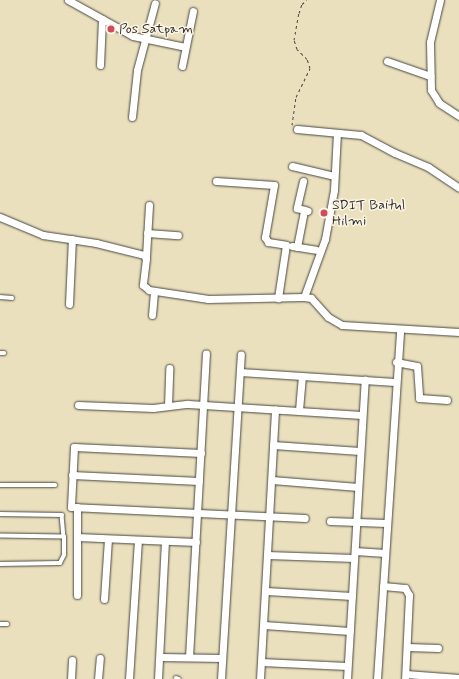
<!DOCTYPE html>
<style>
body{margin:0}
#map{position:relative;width:459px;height:679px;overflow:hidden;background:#eae0bd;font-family:Mynerve,sans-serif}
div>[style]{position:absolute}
.path>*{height:1px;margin-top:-0.5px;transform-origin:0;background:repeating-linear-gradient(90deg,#484641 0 3px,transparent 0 6px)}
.roads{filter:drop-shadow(0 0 1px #484641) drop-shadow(0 0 1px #484641)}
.lane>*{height:3.5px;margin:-1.75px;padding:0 1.75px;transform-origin:1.75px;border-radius:1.75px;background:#fff}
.street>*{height:7px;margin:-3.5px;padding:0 3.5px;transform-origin:3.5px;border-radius:3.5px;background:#fff}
.dots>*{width:11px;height:11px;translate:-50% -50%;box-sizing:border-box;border:2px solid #fcf5e5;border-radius:50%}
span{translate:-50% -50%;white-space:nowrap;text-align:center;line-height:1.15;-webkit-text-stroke:3px #fcf5e5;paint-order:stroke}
.poi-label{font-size:14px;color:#2b2b2b}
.left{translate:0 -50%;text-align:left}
</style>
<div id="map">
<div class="path">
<div style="left:292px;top:125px;width:28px;rotate:-82deg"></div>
<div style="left:296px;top:97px;width:32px;rotate:-64deg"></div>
<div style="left:310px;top:68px;width:9px;rotate:-108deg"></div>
<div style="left:307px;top:59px;width:14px;rotate:-135deg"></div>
<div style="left:297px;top:49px;width:9px;rotate:-108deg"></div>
<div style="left:294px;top:40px;width:27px;rotate:-80deg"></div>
<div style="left:299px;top:13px;width:9px;rotate:-72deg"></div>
<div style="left:302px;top:4px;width:6px;rotate:-39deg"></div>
</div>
<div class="roads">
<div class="lane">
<div style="left:0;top:297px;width:12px;rotate:5deg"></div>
<div style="left:0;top:353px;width:4px"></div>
<div style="left:0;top:485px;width:55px"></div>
<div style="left:0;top:514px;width:62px;rotate:0.9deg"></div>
<div style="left:62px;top:515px;width:22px;rotate:85deg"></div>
<div style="left:64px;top:537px;width:64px;rotate:-179.1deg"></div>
<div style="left:0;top:564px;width:60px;rotate:-1deg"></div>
<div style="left:60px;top:563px;width:9px;rotate:-63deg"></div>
<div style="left:64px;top:555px;width:18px;rotate:-90deg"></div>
<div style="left:0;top:624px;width:7px"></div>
<div style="left:176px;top:678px;width:3px;rotate:18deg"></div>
</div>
<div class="street">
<div style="left:68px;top:0;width:74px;rotate:29deg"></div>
<div style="left:133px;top:36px;width:53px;rotate:11.9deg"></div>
<div style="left:440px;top:0;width:43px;rotate:103.4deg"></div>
<div style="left:430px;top:42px;width:48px;rotate:88.8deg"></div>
<div style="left:431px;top:90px;width:15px;rotate:58deg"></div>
<div style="left:439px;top:103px;width:24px;rotate:33deg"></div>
<div style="left:387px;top:61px;width:46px;rotate:19.2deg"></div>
<div style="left:100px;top:65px;width:46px;rotate:-87.5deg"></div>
<div style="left:182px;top:66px;width:56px;rotate:-78.7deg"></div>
<div style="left:132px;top:117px;width:47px;rotate:-83.9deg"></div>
<div style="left:137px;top:70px;width:69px;rotate:-75deg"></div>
<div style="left:297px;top:129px;width:64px;rotate:5.4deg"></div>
<div style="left:361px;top:135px;width:38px;rotate:28deg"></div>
<div style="left:395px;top:153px;width:36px;rotate:23deg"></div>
<div style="left:428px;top:167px;width:37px;rotate:34deg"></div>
<div style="left:292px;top:166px;width:43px;rotate:13.4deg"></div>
<div style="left:216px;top:181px;width:58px;rotate:3.9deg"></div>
<div style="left:274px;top:185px;width:53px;rotate:99.8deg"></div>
<div style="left:265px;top:237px;width:6px;rotate:59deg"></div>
<div style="left:268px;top:242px;width:18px;rotate:9deg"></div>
<div style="left:286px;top:245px;width:54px;rotate:98.6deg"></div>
<div style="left:303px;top:181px;width:28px;rotate:103deg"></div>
<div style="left:297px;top:208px;width:11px;rotate:15deg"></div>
<div style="left:0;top:217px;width:47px;rotate:22.7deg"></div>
<div style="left:43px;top:235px;width:54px;rotate:8.6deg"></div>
<div style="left:96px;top:243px;width:49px;rotate:14deg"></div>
<div style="left:144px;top:255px;width:4px;rotate:63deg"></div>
<div style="left:146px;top:259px;width:26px;rotate:97deg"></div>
<div style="left:143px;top:285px;width:8px;rotate:40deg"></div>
<div style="left:149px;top:290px;width:60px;rotate:8.7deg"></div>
<div style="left:208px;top:299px;width:96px;rotate:-1.2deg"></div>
<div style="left:304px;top:297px;width:7px;rotate:8deg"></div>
<div style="left:311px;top:298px;width:25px;rotate:48deg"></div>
<div style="left:328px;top:317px;width:16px;rotate:30deg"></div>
<div style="left:342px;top:325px;width:117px;rotate:3.4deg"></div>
<div style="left:147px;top:233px;width:31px;rotate:4deg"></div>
<div style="left:292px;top:246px;width:24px;rotate:9deg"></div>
<div style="left:297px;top:247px;width:38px;rotate:-79deg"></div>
<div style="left:146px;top:256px;width:51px;rotate:-86.6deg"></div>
<div style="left:304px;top:297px;width:62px;rotate:-70.1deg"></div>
<div style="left:325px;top:239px;width:50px;rotate:-79.6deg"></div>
<div style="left:334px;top:190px;width:57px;rotate:-87deg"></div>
<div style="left:69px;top:304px;width:65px;rotate:-87.4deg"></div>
<div style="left:152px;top:315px;width:24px;rotate:-85deg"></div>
<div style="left:396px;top:362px;width:21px;rotate:11deg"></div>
<div style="left:417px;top:366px;width:32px;rotate:86deg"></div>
<div style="left:419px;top:398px;width:28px;rotate:4deg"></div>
<div style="left:240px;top:372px;width:155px;rotate:3.7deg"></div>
<div style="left:78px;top:405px;width:75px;rotate:2.3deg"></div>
<div style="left:153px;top:408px;width:35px;rotate:-7deg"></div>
<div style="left:188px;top:404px;width:174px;rotate:3.6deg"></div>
<div style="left:168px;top:406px;width:38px;rotate:-88deg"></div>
<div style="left:299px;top:410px;width:34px;rotate:-85deg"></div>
<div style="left:273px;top:445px;width:87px;rotate:3.9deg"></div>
<div style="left:201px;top:453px;width:127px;rotate:-177.3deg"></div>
<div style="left:74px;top:447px;width:60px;rotate:92.9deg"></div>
<div style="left:71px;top:507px;width:234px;rotate:2.7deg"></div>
<div style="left:72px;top:475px;width:127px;rotate:2.7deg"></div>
<div style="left:272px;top:480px;width:86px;rotate:4.7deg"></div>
<div style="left:330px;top:521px;width:56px;rotate:2deg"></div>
<div style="left:77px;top:537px;width:119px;rotate:2.4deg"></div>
<div style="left:355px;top:551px;width:30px;rotate:4deg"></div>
<div style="left:267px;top:555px;width:87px;rotate:2deg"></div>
<div style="left:383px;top:586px;width:22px;rotate:5deg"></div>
<div style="left:405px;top:588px;width:8px;rotate:60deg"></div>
<div style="left:409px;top:595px;width:84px;rotate:92.7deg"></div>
<div style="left:266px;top:591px;width:86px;rotate:3.3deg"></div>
<div style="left:77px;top:595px;width:88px;rotate:-90deg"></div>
<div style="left:104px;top:599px;width:60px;rotate:-86.2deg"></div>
<div style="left:264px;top:625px;width:86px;rotate:4deg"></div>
<div style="left:407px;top:647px;width:31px;rotate:2deg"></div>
<div style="left:160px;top:657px;width:62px;rotate:0.9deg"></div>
<div style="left:189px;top:657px;width:304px;rotate:-86.8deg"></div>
<div style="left:261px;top:662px;width:86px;rotate:2.7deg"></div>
<div style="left:406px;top:674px;width:53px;rotate:4.3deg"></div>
<div style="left:71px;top:679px;width:19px;rotate:-87deg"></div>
<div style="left:98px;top:679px;width:21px;rotate:-85deg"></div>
<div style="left:129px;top:679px;width:139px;rotate:-86.3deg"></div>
<div style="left:158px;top:679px;width:138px;rotate:-87.1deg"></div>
<div style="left:221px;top:679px;width:325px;rotate:-86.5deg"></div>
<div style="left:260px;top:679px;width:270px;rotate:-86.8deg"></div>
<div style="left:347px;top:679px;width:300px;rotate:-86.6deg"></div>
<div style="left:377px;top:679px;width:350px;rotate:-86.2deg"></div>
</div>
</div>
<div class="dots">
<div style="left:111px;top:29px;background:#d1495b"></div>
<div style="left:324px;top:213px;background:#d1495b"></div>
</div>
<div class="poi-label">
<span class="left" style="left:119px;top:29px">Pos Satpam</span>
<span class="left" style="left:332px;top:213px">SDIT Baitul<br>Hilmi</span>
</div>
</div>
